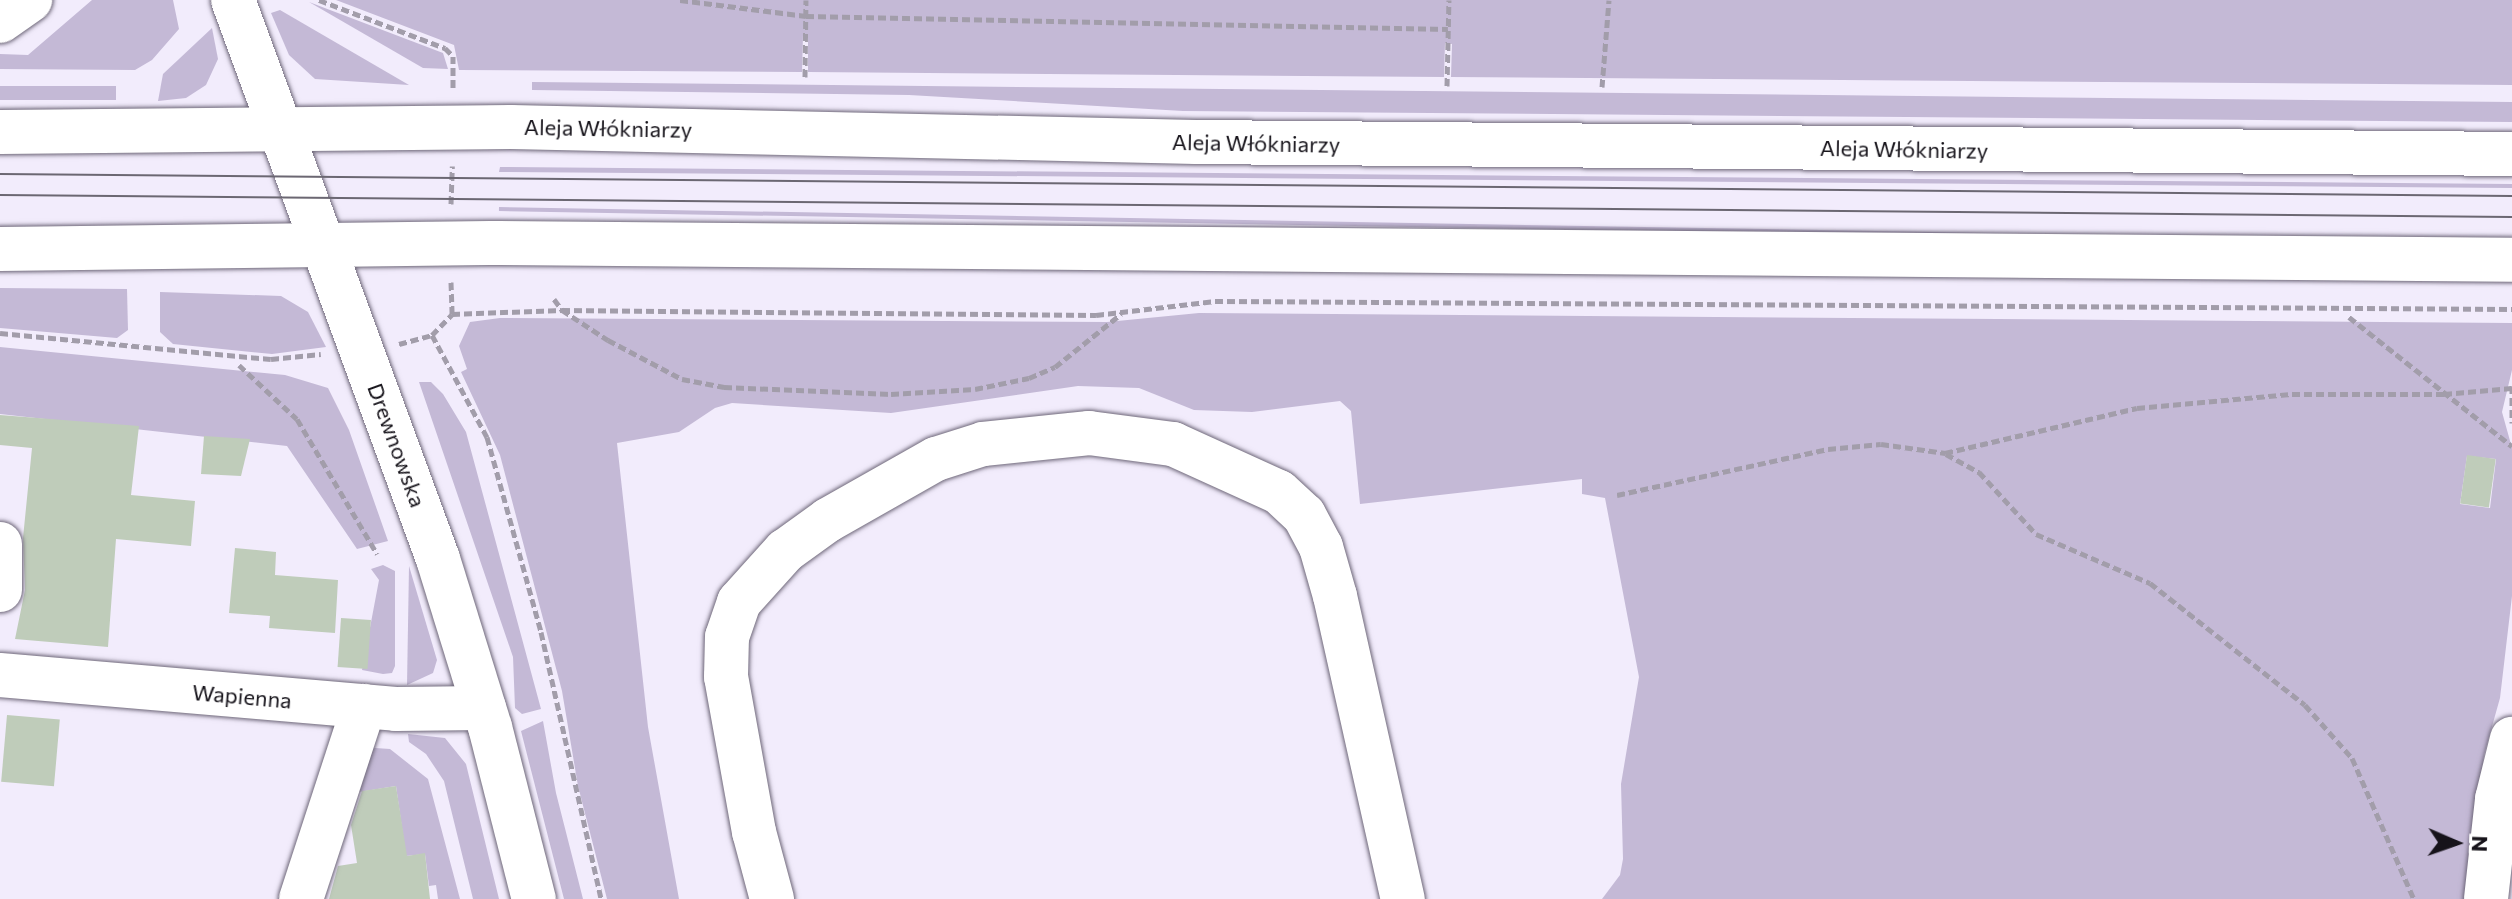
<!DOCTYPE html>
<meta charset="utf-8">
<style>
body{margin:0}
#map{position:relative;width:2512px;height:899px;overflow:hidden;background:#f2ecfc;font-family:Commissioner,sans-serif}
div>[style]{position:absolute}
.green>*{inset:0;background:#c4b9d6;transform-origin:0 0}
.building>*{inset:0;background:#bfccba;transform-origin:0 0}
.path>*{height:5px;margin-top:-2.5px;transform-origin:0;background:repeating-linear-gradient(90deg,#a29daa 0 8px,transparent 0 12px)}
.roads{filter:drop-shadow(0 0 2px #6e6779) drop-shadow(0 0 2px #6e6779)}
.minor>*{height:44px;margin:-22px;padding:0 22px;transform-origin:22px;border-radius:22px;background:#fff}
.major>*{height:44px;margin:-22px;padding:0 22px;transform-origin:22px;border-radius:22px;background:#fff}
.tram>*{height:2px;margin:-1px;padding:0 1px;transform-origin:1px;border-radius:1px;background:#6b6772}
span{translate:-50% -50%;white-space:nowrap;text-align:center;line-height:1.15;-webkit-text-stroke:8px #fff;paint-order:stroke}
.street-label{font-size:22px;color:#16131a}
.north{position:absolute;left:2416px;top:803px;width:80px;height:80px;-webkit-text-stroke:6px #fff;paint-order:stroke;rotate:92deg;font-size:22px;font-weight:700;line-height:32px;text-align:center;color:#16131a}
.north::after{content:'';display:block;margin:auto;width:28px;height:36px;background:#16131a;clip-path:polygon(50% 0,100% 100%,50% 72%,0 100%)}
</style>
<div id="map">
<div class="green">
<div style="clip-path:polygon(92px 0,173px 0,179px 29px,152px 60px,135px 70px,0 69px,0 54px,28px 55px)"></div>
<div style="clip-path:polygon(336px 0,2512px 0,2512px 85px,1451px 77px,1452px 44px,1445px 43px,1444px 77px,808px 72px,808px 36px,803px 35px,802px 72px,459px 70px,454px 45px)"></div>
<div style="clip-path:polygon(309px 2px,443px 53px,448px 69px,423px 68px)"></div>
<div style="clip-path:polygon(280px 10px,409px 85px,315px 79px,289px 55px,271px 13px)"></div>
<div style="clip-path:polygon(212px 28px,218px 59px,206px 85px,186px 98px,158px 101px,163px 74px)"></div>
<div style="clip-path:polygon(532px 82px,2512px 102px,2512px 122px,1183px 111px,909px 95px,532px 90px)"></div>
<div style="left:0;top:86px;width:116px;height:14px"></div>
<div style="clip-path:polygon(500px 167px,2512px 184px,2512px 188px,499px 172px)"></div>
<div style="left:499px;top:207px;width:2013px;height:4px;rotate:1deg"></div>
<div style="clip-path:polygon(0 288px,127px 289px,128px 330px,117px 338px,0 328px)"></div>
<div style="clip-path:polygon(160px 292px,281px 296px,308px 312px,326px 347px,272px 354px,173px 344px,160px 332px)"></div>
<div style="clip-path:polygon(evenodd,1199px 313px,2512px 323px,2512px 370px,2502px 412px,2512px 448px,2512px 596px,2500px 698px,2484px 755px,2467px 899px,1602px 899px,1620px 875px,1623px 859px,1621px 784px,1639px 677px,1605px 498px,1582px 494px,1582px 479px,1360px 504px,1351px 411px,1340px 401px,1252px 412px,1194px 410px,1139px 388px,1078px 386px,891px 413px,732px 403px,715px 408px,679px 432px,617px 443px,648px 727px,679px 899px,607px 899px,578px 786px,562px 691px,500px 455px,461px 372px,467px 369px,459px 346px,470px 322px,500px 318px,1107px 322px,1199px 313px,2467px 456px,2496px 459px,2490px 508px,2460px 504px,2467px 456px)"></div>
<div style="clip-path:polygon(0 347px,285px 375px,328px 388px,349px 430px,388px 541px,357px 549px,287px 446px,0 414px)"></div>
<div style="clip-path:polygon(419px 382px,431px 382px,443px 394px,466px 432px,541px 709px,522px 714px,515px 708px,513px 657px)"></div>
<div style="clip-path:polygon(383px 565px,395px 571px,395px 666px,392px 673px,383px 674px,362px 670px,379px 580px,371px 569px)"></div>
<div style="clip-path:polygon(409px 566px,437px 660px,433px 673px,407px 685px)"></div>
<div style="clip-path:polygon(543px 721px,556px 793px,583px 899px,564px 899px,521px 731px)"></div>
<div style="clip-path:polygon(408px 734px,445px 738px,466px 764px,499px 899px,473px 899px,444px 781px,426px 754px,409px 742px)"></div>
<div style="clip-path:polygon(361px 747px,390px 749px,428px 779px,460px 899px,438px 899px,436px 885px,429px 886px,425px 854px,406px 856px,396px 786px,347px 794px)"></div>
</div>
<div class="building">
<div style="clip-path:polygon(0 415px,139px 426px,131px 495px,195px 501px,191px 546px,116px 539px,108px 647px,15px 639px,25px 590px,23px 538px,32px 448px,0 445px)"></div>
<div style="clip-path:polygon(204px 436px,250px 439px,241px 476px,201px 474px)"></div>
<div style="left:2467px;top:455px;width:29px;height:49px;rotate:8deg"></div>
<div style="clip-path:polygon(235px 548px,276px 552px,275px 575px,338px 580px,335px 633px,269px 628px,270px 616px,229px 613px)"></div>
<div style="left:341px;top:618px;width:30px;height:49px;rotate:4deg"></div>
<div style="left:7px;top:715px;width:53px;height:67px;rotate:5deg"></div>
<div style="clip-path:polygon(396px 786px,407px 856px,425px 853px,430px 899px,329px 899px,338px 866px,357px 863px,351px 825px,362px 791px)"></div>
</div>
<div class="path">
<div style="left:319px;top:0;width:135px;rotate:20.9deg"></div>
<div style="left:445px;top:48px;width:11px;rotate:45deg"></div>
<div style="left:453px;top:56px;width:32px;rotate:90deg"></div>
<div style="left:680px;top:0;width:127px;rotate:7.2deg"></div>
<div style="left:806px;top:16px;width:642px;rotate:1.16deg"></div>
<div style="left:805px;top:77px;width:77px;rotate:-89.3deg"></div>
<div style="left:1447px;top:86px;width:86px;rotate:-88.7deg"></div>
<div style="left:1602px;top:87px;width:87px;rotate:-85.4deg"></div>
<div style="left:451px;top:204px;width:38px;rotate:-88deg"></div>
<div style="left:451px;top:282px;width:32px;rotate:88deg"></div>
<div style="left:554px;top:299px;width:14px;rotate:54deg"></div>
<div style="left:562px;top:310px;width:55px;rotate:33.1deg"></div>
<div style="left:608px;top:340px;width:84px;rotate:27.8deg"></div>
<div style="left:682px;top:379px;width:43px;rotate:10.8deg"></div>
<div style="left:724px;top:387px;width:167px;rotate:2.4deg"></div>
<div style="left:891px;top:394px;width:84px;rotate:-3.4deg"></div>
<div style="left:975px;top:389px;width:55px;rotate:-11.5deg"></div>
<div style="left:1029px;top:378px;width:28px;rotate:-23deg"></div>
<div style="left:1055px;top:367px;width:85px;rotate:-38.8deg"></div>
<div style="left:2349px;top:317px;width:208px;rotate:38.4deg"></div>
<div style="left:0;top:333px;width:272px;rotate:5.5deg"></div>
<div style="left:271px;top:359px;width:50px;rotate:-5.7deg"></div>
<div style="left:432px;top:335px;width:116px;rotate:61.7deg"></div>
<div style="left:487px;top:437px;width:202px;rotate:74.5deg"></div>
<div style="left:541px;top:632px;width:274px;rotate:77.3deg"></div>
<div style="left:399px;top:344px;width:34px;rotate:-15deg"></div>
<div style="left:432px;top:335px;width:29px;rotate:-46deg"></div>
<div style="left:452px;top:314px;width:110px;rotate:-2.1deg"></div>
<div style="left:562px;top:310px;width:534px;rotate:0.54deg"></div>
<div style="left:1096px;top:315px;width:120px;rotate:-6.7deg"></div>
<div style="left:1215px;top:301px;width:1297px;rotate:0.35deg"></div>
<div style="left:239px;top:365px;width:79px;rotate:43deg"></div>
<div style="left:297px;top:419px;width:157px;rotate:59.3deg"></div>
<div style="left:2512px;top:386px;width:37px;rotate:90deg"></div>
<div style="left:1946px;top:454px;width:38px;rotate:29deg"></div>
<div style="left:1979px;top:472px;width:84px;rotate:47.4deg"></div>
<div style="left:2036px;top:534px;width:124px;rotate:23.3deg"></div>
<div style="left:2150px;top:583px;width:197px;rotate:38.2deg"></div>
<div style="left:2305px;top:705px;width:71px;rotate:48.4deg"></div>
<div style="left:2352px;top:758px;width:154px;rotate:66.3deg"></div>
<div style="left:1617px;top:495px;width:216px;rotate:-12.3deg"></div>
<div style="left:1828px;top:449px;width:53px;rotate:-5.4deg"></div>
<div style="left:1881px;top:444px;width:65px;rotate:8deg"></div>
<div style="left:1945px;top:453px;width:197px;rotate:-13.2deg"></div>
<div style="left:2137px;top:408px;width:156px;rotate:-5.2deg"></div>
<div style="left:2292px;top:394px;width:152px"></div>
<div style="left:2444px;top:394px;width:68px;rotate:-5deg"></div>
</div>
<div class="roads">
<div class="minor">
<div style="left:0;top:21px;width:37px;rotate:-35deg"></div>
<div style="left:0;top:544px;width:46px;rotate:90deg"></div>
<div style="left:0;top:675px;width:397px;rotate:4.9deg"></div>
<div style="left:396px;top:709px;width:88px;rotate:-0.7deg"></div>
<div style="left:301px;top:899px;width:203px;rotate:-71.9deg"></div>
<div style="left:772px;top:899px;width:69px;rotate:-105deg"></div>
<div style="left:754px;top:832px;width:158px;rotate:-100.2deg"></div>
<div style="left:726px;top:677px;width:40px;rotate:-88.6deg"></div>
<div style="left:727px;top:637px;width:37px;rotate:-71deg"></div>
<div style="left:739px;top:602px;width:69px;rotate:-48deg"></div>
<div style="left:785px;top:551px;width:53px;rotate:-35.8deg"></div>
<div style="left:828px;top:520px;width:124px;rotate:-29.5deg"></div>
<div style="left:936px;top:459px;width:49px;rotate:-17.7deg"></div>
<div style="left:983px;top:444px;width:107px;rotate:-5.9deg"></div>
<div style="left:1089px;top:433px;width:85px;rotate:7.5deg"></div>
<div style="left:1173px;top:444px;width:116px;rotate:24.4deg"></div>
<div style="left:1279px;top:492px;width:34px;rotate:43deg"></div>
<div style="left:1304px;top:515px;width:36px;rotate:62deg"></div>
<div style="left:1321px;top:547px;width:51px;rotate:74.1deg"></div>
<div style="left:1335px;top:596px;width:311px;rotate:77.4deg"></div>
<div style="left:2486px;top:899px;width:101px;rotate:-83.7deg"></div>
<div style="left:2497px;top:799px;width:62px;rotate:-76deg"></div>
</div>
<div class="major">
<div style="left:233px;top:0;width:595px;rotate:69.86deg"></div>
<div style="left:438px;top:559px;width:176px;rotate:72.8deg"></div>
<div style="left:490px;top:727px;width:178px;rotate:75.7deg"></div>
<div style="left:0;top:132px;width:511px;rotate:-0.56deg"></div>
<div style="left:511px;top:127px;width:685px;rotate:1.25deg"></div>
<div style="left:1196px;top:142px;width:1316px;rotate:0.52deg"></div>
<div style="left:0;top:249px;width:499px;rotate:-0.7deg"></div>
<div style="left:499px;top:243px;width:2013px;rotate:0.48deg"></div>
</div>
</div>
<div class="tram">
<div style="left:0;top:174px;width:2512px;rotate:0.5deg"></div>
<div style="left:0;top:195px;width:2512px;rotate:0.5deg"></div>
</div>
<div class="street-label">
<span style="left:608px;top:128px;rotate:1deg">Aleja Włókniarzy</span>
<span style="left:1256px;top:143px;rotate:1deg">Aleja Włókniarzy</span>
<span style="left:1904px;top:149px;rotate:1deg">Aleja Włókniarzy</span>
<span style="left:397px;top:445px;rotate:70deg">Drewnowska</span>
<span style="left:242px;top:696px;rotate:5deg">Wapienna</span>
</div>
<div class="north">N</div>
</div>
